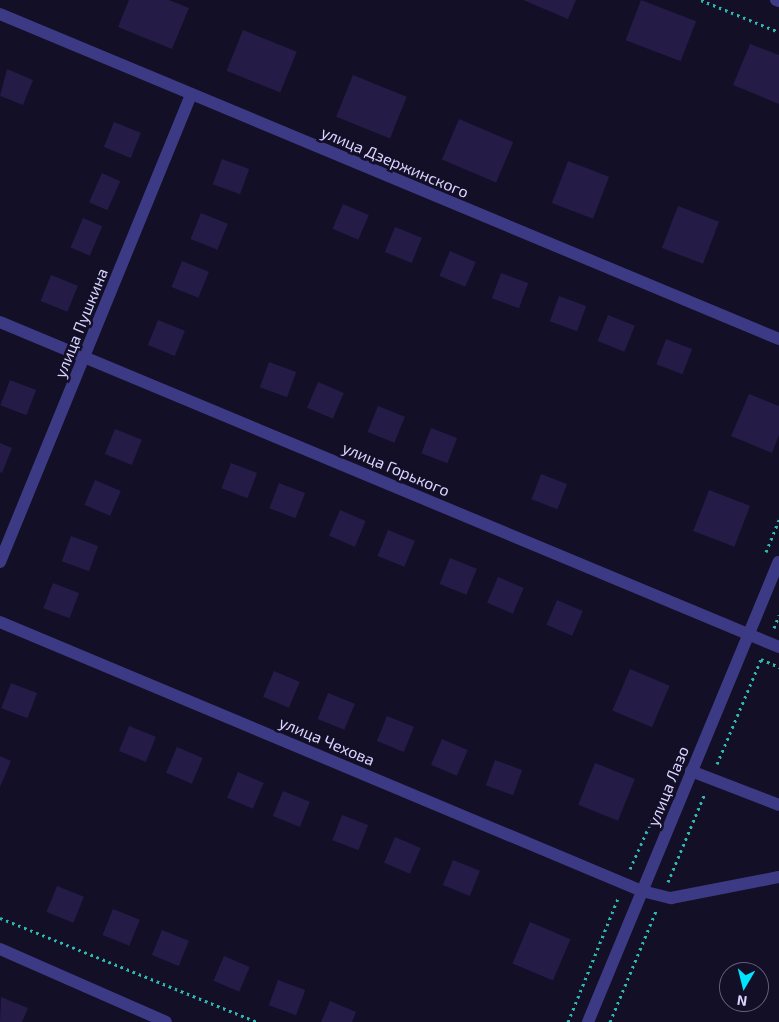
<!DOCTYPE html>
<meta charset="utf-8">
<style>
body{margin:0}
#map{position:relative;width:779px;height:1022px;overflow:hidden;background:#130f26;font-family:"Exo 2",sans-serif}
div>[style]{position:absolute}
.building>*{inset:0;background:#241b47;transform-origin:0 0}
.path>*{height:3px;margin-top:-1.5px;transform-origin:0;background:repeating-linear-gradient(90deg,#2fb8b0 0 2.5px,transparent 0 6.5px)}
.minor>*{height:12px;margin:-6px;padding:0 6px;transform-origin:6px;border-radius:6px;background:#3d3a85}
span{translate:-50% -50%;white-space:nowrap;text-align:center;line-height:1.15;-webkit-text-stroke:5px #130f26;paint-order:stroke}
.street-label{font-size:16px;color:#d9d4ff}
.north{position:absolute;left:719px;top:962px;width:50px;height:50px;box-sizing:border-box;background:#130f26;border:1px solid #625e7d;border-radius:50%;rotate:188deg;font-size:14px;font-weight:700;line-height:20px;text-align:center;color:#d9d4ff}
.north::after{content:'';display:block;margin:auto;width:18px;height:22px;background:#00e5ff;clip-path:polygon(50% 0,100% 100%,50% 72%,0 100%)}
</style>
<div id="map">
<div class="building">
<div style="clip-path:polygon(129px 0,169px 0,189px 8px,172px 49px,118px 27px)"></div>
<div style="clip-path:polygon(523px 0,576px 0,568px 19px)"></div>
<div style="left:641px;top:0;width:59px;height:43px;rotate:21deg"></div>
<div style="left:243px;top:30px;width:58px;height:44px;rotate:22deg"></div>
<div style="clip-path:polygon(750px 44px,779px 55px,779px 104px,733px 85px)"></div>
<div style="clip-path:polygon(7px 69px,33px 80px,23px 105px,0 96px)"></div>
<div style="left:353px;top:75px;width:58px;height:45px;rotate:22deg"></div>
<div style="left:459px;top:119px;width:59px;height:44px;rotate:23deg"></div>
<div style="left:114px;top:122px;width:29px;height:27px;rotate:22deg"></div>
<div style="left:222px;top:159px;width:29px;height:27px;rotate:20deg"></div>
<div style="left:568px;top:161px;width:44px;height:45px;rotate:21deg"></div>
<div style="left:102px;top:173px;width:20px;height:32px;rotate:24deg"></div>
<div style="left:343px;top:204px;width:28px;height:27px;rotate:23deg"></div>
<div style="left:678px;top:206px;width:44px;height:45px;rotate:21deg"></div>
<div style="left:201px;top:213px;width:29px;height:28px;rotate:22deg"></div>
<div style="left:83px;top:218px;width:21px;height:32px;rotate:23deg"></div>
<div style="left:395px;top:227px;width:29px;height:27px;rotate:22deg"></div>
<div style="left:450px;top:251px;width:28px;height:27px;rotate:23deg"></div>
<div style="left:182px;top:261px;width:29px;height:28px;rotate:22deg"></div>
<div style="left:501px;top:273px;width:29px;height:27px;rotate:20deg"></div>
<div style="left:51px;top:275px;width:29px;height:28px;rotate:22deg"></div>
<div style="left:559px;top:296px;width:29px;height:27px;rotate:20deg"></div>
<div style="left:608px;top:315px;width:29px;height:28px;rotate:22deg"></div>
<div style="left:158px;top:320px;width:29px;height:27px;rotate:22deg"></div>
<div style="left:666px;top:339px;width:28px;height:27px;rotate:21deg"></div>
<div style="left:269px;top:362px;width:29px;height:27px;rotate:20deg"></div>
<div style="left:10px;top:380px;width:28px;height:27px;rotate:21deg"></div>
<div style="left:318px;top:382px;width:28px;height:28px;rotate:23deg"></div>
<div style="clip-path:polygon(749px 394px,779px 406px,779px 435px,772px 453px,731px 436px)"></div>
<div style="left:378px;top:406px;width:29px;height:28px;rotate:22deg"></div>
<div style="left:431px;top:428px;width:28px;height:27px;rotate:21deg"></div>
<div style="left:115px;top:429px;width:29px;height:27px;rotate:22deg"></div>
<div style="clip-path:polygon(0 443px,12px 448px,2px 473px,0 472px)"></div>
<div style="left:231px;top:463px;width:28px;height:27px;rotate:21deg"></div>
<div style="left:541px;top:474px;width:28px;height:27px;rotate:21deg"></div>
<div style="left:95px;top:480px;width:28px;height:27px;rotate:23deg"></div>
<div style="left:279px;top:483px;width:28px;height:27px;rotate:21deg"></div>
<div style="left:709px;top:490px;width:44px;height:44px;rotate:21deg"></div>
<div style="left:340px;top:510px;width:28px;height:28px;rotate:23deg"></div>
<div style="left:388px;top:530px;width:29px;height:28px;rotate:22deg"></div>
<div style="left:71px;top:536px;width:29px;height:27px;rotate:20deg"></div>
<div style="left:450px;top:558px;width:29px;height:28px;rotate:22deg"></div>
<div style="left:498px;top:577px;width:28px;height:28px;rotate:23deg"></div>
<div style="left:53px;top:583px;width:28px;height:27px;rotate:21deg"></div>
<div style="left:557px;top:600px;width:28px;height:27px;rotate:23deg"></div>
<div style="left:630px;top:669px;width:43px;height:45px;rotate:23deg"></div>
<div style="left:274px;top:671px;width:28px;height:28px;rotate:23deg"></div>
<div style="left:11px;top:683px;width:28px;height:27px;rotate:21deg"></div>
<div style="left:328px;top:693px;width:29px;height:28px;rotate:22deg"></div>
<div style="left:387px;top:716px;width:29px;height:27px;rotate:22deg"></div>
<div style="left:129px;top:726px;width:29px;height:27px;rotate:22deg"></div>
<div style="left:442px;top:739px;width:28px;height:28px;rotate:23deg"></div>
<div style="left:177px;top:747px;width:28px;height:28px;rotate:23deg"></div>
<div style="clip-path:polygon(0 756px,11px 761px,0 787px)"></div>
<div style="left:495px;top:760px;width:29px;height:27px;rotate:20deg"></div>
<div style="left:595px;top:763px;width:43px;height:45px;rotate:22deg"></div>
<div style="left:238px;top:772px;width:28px;height:28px;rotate:23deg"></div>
<div style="left:283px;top:791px;width:29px;height:27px;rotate:22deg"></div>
<div style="left:342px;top:815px;width:28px;height:27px;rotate:21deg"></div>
<div style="left:395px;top:837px;width:28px;height:28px;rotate:23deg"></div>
<div style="left:453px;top:860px;width:29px;height:27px;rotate:22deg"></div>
<div style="left:57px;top:886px;width:29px;height:28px;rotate:22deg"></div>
<div style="left:113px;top:909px;width:29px;height:28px;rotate:22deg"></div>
<div style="left:530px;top:922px;width:44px;height:45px;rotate:23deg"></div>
<div style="left:162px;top:930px;width:29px;height:27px;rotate:22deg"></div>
<div style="left:224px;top:956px;width:28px;height:27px;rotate:23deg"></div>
<div style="left:278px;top:980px;width:29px;height:27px;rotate:20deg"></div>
<div style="clip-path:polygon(1px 997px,28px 1008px,22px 1022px,0 1022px)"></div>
<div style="clip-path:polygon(330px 1001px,356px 1012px,352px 1022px,321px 1022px)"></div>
</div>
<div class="path">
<div style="left:701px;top:0;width:84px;rotate:22.3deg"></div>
<div style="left:766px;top:552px;width:35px;rotate:-68deg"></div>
<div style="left:774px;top:628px;width:14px;rotate:-69deg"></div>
<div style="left:761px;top:659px;width:20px;rotate:24deg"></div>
<div style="left:717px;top:764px;width:116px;rotate:-67.2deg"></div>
<div style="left:630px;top:869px;width:79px;rotate:-66deg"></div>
<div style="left:668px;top:882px;width:96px;rotate:-67.4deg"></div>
<div style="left:0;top:918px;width:277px;rotate:22deg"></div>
<div style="left:568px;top:1022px;width:134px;rotate:-68deg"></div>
<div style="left:610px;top:1022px;width:120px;rotate:-67.5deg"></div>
</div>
<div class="minor">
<div style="left:776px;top:0;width:3px;rotate:18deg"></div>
<div style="left:0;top:14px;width:844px;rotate:22.65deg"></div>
<div style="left:0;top:322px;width:844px;rotate:22.65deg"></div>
<div style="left:0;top:562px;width:505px;rotate:-67.76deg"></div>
<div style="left:0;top:622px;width:696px;rotate:22.73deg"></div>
<div style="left:642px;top:891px;width:30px;rotate:14deg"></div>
<div style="left:671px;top:898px;width:110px;rotate:-11deg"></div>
<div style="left:691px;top:771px;width:94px;rotate:21.1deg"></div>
<div style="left:0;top:949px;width:181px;rotate:23.7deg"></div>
<div style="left:588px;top:1022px;width:498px;rotate:-67.5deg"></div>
</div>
<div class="street-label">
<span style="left:395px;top:162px;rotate:23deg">улица Дзержинского</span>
<span style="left:81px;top:323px;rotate:-68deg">улица Пушкина</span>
<span style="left:396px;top:469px;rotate:23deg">улица Горького</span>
<span style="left:327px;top:741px;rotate:23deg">улица Чехова</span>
<span style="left:668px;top:786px;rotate:-68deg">улица Лазо</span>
</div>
<div class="north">N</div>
</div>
